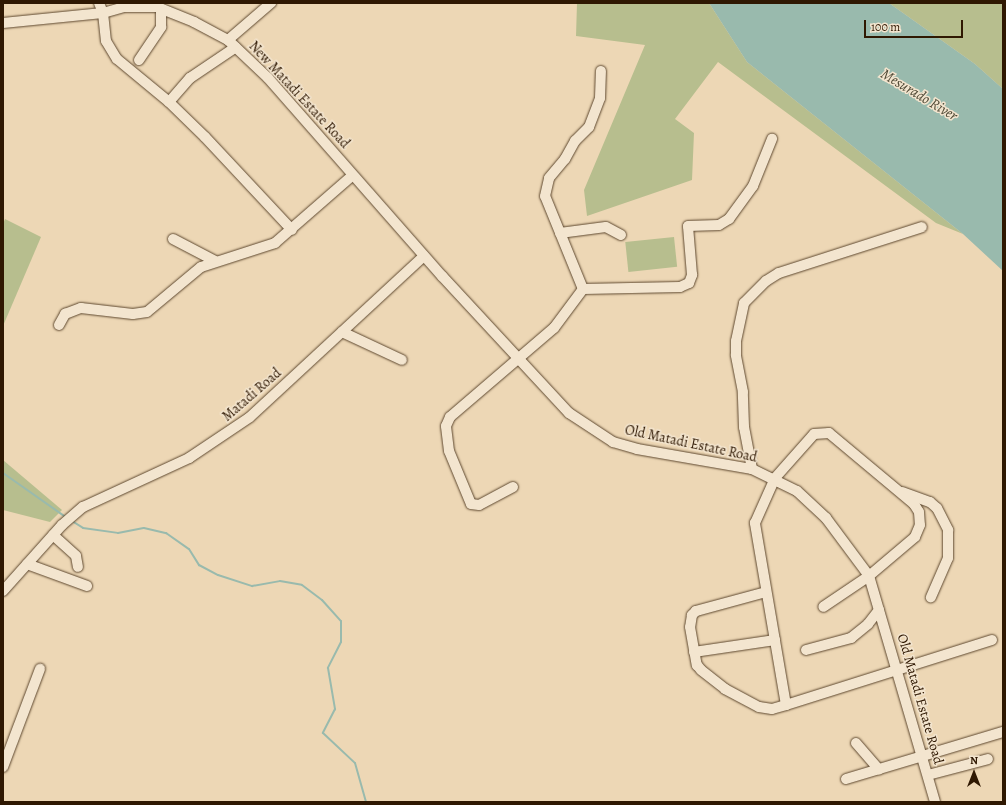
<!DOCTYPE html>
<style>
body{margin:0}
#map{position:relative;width:1006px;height:805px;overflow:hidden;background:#edd7b5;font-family:Alegreya,serif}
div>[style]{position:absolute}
.green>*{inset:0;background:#b7be8e;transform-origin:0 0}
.water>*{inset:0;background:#99baad}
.stream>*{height:2px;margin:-1px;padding:0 1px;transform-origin:1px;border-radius:1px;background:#99baad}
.roads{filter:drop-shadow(0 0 1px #5e482f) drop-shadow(0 0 1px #5e482f)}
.minor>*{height:10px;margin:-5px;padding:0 5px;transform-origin:5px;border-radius:5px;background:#f3e5cf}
span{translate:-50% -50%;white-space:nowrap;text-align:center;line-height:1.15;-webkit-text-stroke:3px #f3e5cf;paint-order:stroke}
.street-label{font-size:14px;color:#2f1802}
.water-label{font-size:15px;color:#4f4935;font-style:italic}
.frame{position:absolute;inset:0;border:4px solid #2f1802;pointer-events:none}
.north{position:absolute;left:954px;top:753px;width:40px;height:40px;-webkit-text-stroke:3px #f3e5cf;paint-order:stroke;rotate:0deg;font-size:11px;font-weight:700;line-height:16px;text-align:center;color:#2f1802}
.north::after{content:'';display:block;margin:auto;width:14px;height:18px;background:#2f1802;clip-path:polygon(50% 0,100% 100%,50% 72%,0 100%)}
.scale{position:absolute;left:864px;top:20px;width:99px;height:18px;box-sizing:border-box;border:2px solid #2f1802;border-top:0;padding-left:5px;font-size:12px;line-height:14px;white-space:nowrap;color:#2f1802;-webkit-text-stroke:3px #f3e5cf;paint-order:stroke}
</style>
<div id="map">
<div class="green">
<div style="clip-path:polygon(577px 3px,709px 3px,747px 62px,963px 234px,936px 223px,718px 62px,675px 119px,694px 133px,692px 180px,587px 216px,584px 190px,645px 45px,576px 36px)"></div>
<div style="clip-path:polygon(889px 3px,1003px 3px,1003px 89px,975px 64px)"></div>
<div style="clip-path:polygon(5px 219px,41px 237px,3px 326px,3px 224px)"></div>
<div style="left:674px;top:237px;width:30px;height:49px;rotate:84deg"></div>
<div style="clip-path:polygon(3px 460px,62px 510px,50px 522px,3px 510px)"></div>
</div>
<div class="water">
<div style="clip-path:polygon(709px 3px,889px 3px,975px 64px,1003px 89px,1003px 271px,963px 234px,747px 62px)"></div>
</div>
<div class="stream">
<div style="left:3px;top:473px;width:78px;rotate:35.1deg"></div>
<div style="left:72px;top:521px;width:13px;rotate:32deg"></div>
<div style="left:83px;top:528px;width:35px;rotate:8deg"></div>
<div style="left:118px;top:533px;width:26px;rotate:-11deg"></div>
<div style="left:144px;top:528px;width:23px;rotate:13deg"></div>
<div style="left:166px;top:533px;width:28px;rotate:35deg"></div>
<div style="left:189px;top:549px;width:19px;rotate:58deg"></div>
<div style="left:199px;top:565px;width:21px;rotate:28deg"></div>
<div style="left:218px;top:575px;width:36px;rotate:18deg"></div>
<div style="left:252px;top:586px;width:28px;rotate:-10deg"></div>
<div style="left:280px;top:581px;width:22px;rotate:10deg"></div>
<div style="left:302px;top:585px;width:25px;rotate:37deg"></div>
<div style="left:322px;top:600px;width:28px;rotate:48deg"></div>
<div style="left:341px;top:621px;width:21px;rotate:90deg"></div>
<div style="left:341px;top:642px;width:29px;rotate:117deg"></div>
<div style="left:328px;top:668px;width:42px;rotate:80.3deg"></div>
<div style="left:335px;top:709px;width:27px;rotate:117deg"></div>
<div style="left:323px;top:733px;width:44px;rotate:43.2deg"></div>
<div style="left:355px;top:763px;width:41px;rotate:74.2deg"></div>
</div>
<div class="roads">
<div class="minor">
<div style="left:99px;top:3px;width:11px;rotate:68deg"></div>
<div style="left:103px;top:13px;width:28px;rotate:84deg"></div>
<div style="left:106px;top:41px;width:21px;rotate:59deg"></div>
<div style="left:117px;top:59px;width:67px;rotate:39.6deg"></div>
<div style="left:169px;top:102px;width:50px;rotate:44.2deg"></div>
<div style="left:205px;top:137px;width:127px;rotate:46.9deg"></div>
<div style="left:3px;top:23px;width:100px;rotate:-5.7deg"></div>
<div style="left:103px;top:13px;width:22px;rotate:-16deg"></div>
<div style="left:124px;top:7px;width:33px"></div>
<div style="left:157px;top:7px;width:40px;rotate:22deg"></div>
<div style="left:194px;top:22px;width:38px;rotate:28deg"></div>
<div style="left:228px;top:40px;width:55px;rotate:43.5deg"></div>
<div style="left:268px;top:78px;width:264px;rotate:48.7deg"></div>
<div style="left:442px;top:276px;width:187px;rotate:47.2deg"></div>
<div style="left:569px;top:413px;width:53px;rotate:33.4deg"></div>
<div style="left:613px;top:442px;width:25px;rotate:16deg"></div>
<div style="left:637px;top:449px;width:117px;rotate:9.9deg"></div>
<div style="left:752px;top:469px;width:50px;rotate:26.1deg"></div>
<div style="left:797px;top:491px;width:40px;rotate:43deg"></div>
<div style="left:826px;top:518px;width:72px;rotate:53.4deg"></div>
<div style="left:869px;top:576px;width:235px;rotate:73.7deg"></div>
<div style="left:228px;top:40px;width:57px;rotate:-40.7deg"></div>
<div style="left:139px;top:60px;width:40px;rotate:-56deg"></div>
<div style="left:161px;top:27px;width:18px;rotate:-90deg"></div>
<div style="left:169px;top:102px;width:32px;rotate:-49deg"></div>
<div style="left:190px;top:78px;width:55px;rotate:-34deg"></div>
<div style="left:560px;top:233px;width:46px;rotate:-7.4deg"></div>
<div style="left:606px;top:227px;width:17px;rotate:28deg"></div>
<div style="left:173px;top:239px;width:47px;rotate:27.6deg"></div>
<div style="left:583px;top:289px;width:100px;rotate:-112.2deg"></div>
<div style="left:545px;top:196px;width:18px;rotate:-77deg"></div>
<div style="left:549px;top:178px;width:25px;rotate:-50deg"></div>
<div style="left:565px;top:159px;width:21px;rotate:-61deg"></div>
<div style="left:575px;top:141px;width:20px;rotate:-45deg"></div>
<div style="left:589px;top:127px;width:31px;rotate:-69deg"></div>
<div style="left:600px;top:98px;width:27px;rotate:-88deg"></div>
<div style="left:59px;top:325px;width:13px;rotate:-61deg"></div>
<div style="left:65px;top:314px;width:17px;rotate:-21deg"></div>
<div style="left:81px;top:308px;width:52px;rotate:6.6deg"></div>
<div style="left:133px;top:314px;width:14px;rotate:-8deg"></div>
<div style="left:147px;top:312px;width:70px;rotate:-39.8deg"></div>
<div style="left:201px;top:267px;width:78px;rotate:-18deg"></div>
<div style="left:275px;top:243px;width:103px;rotate:-41.1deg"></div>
<div style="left:342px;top:332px;width:66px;rotate:25deg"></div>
<div style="left:752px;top:469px;width:43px;rotate:-100.8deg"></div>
<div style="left:744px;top:427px;width:35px;rotate:-92deg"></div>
<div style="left:743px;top:392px;width:38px;rotate:-101deg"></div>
<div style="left:736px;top:355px;width:14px;rotate:-90deg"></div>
<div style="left:736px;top:341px;width:39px;rotate:-78deg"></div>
<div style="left:744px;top:303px;width:31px;rotate:-45deg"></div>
<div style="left:766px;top:281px;width:15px;rotate:-32deg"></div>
<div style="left:779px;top:273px;width:150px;rotate:-17.8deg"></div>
<div style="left:513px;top:487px;width:38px;rotate:152deg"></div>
<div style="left:479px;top:505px;width:8px;rotate:-173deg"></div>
<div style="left:471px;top:504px;width:57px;rotate:-112.5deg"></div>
<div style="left:449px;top:451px;width:25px;rotate:-97deg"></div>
<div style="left:446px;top:426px;width:10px;rotate:-66deg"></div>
<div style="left:450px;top:417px;width:137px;rotate:-40.6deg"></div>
<div style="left:554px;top:328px;width:49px;rotate:-53.4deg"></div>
<div style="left:583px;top:289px;width:97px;rotate:-1.2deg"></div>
<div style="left:680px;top:287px;width:10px;rotate:-24deg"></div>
<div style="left:689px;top:283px;width:9px;rotate:-69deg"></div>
<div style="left:692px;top:275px;width:49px;rotate:-94.7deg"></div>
<div style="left:688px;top:226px;width:31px;rotate:-2deg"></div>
<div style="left:719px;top:225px;width:12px;rotate:-31deg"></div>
<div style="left:729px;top:219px;width:41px;rotate:-54deg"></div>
<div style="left:753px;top:186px;width:51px;rotate:-68deg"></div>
<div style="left:902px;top:492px;width:30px;rotate:20deg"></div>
<div style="left:930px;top:502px;width:9px;rotate:41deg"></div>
<div style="left:937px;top:508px;width:25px;rotate:63deg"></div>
<div style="left:948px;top:530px;width:28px;rotate:90deg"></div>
<div style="left:948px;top:558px;width:43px;rotate:113.6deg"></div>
<div style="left:53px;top:535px;width:31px;rotate:42deg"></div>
<div style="left:76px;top:556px;width:11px;rotate:80deg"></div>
<div style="left:27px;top:564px;width:64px;rotate:20.1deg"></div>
<div style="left:3px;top:591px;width:89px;rotate:-48.2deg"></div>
<div style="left:62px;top:525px;width:28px;rotate:-41deg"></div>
<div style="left:83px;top:507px;width:117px;rotate:-24.8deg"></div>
<div style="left:189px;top:458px;width:73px;rotate:-33.9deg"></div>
<div style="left:250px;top:417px;width:237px;rotate:-42.8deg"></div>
<div style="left:766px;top:592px;width:73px;rotate:164.8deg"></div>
<div style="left:696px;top:611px;width:6px;rotate:135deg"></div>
<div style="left:692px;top:615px;width:12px;rotate:99deg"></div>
<div style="left:690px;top:627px;width:39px;rotate:80deg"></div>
<div style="left:697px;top:665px;width:6px;rotate:51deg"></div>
<div style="left:701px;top:670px;width:31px;rotate:38deg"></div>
<div style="left:725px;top:689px;width:38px;rotate:28deg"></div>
<div style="left:759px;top:707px;width:13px;rotate:9deg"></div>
<div style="left:772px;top:709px;width:15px;rotate:-16deg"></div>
<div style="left:786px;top:705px;width:185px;rotate:-99.7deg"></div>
<div style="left:755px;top:523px;width:49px;rotate:-66deg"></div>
<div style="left:775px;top:478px;width:59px;rotate:-48.4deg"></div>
<div style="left:814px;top:434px;width:15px;rotate:-4deg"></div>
<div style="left:829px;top:433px;width:111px;rotate:39.9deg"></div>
<div style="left:914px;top:504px;width:9px;rotate:58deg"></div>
<div style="left:919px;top:512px;width:13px;rotate:86deg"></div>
<div style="left:920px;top:525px;width:13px;rotate:113deg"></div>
<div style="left:915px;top:537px;width:60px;rotate:139.7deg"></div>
<div style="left:869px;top:576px;width:55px;rotate:146deg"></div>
<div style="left:806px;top:650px;width:47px;rotate:-14.9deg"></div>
<div style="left:851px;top:638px;width:22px;rotate:-39deg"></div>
<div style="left:868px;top:624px;width:18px;rotate:-52deg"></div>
<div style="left:694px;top:652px;width:82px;rotate:-8.4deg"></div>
<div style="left:786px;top:705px;width:216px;rotate:-17.5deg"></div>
<div style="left:856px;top:743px;width:35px;rotate:49deg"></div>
<div style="left:3px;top:767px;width:105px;rotate:-69.3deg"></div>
<div style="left:928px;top:775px;width:62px;rotate:-14.9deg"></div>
<div style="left:846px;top:779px;width:164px;rotate:-16.7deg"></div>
</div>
</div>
<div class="street-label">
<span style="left:299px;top:95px;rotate:47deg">New Matadi Estate Road</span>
<span style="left:252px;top:395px;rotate:-41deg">Matadi Road</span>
<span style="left:691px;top:444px;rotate:12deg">Old Matadi Estate Road</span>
<span style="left:920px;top:699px;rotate:74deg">Old Matadi Estate Road</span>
</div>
<div class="water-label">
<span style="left:919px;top:95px;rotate:31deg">Mesurado River</span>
</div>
<div class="frame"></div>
<div class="north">N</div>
<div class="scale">100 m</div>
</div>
